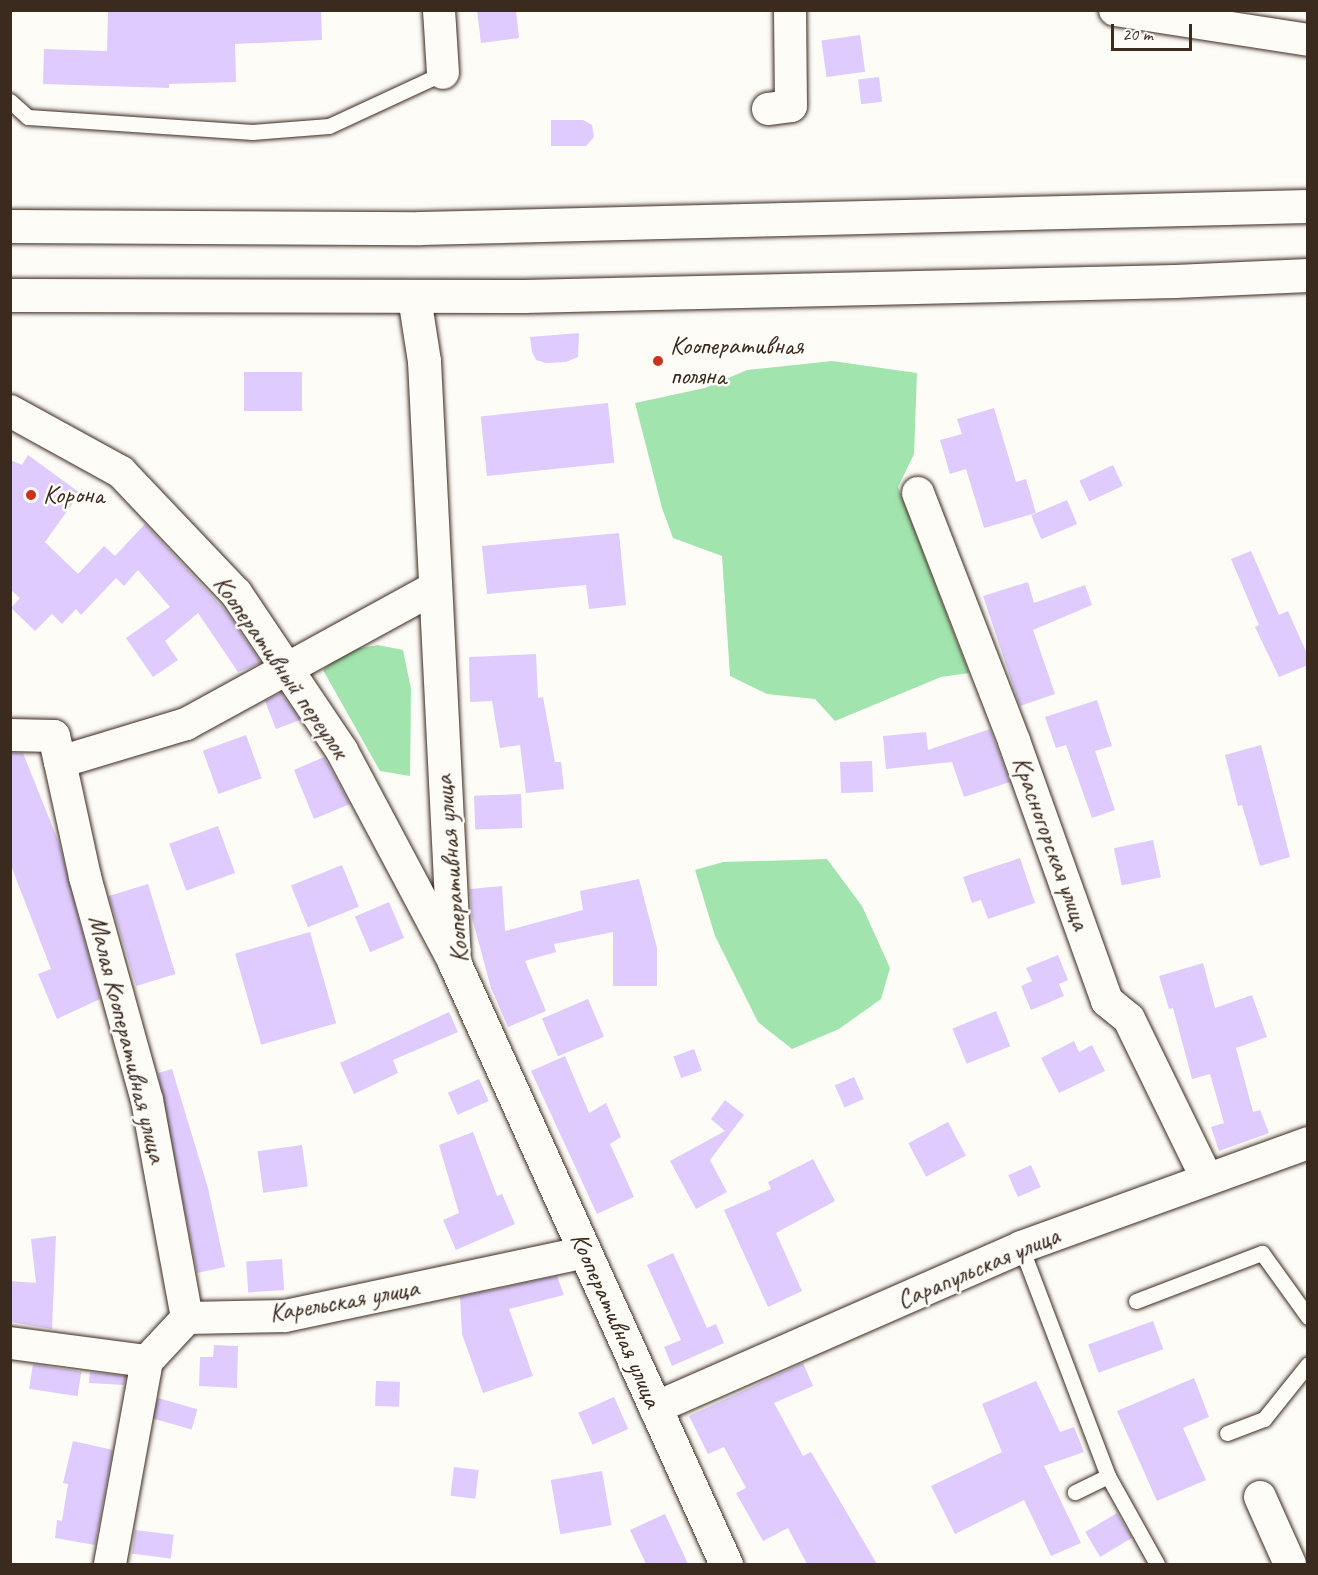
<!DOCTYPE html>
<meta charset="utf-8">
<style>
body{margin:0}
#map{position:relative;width:1318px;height:1575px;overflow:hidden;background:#fdfcf7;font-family:Caveat,sans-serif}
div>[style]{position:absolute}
.green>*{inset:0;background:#a1e4ae}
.building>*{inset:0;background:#dfcbfd;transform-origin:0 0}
.roads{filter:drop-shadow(0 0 2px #3b2a1e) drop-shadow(0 0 2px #3b2a1e)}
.service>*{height:15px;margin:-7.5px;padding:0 7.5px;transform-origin:7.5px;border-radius:7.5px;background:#fdfcf7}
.minor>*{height:32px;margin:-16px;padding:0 16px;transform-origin:16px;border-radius:16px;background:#fdfcf7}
.tertiary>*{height:33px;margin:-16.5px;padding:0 16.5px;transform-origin:16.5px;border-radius:16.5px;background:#fdfcf7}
.primary>*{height:33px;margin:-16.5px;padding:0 16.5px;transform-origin:16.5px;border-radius:16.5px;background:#fdfcf7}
.dots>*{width:16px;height:16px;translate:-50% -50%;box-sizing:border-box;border:3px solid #fdfcf7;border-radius:50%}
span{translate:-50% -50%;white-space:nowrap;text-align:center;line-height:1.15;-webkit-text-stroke:5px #fdfcf7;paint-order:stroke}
.poi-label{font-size:26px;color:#3b2a1e}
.left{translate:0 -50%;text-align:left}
.street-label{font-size:26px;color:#3b2a1e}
.frame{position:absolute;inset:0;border:12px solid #3b2a1e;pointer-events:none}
.scale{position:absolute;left:1111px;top:24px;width:81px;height:27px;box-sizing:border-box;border:3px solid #3b2a1e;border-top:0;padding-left:8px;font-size:18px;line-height:21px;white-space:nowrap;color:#3b2a1e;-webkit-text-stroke:4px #fdfcf7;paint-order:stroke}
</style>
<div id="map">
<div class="green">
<div style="clip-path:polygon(832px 361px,917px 373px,914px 454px,898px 487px,969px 673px,941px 677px,835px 721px,815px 699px,767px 694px,730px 676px,722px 556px,673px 538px,662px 508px,635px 403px,705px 388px,747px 370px)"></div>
<div style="clip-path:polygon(378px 645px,403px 650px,411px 689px,410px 776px,380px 771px,323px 670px,344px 651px)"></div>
<div style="clip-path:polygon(827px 859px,862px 906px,890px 968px,881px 999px,839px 1029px,792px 1049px,758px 1022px,715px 936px,695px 870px,723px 862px)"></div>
</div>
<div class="building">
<div style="clip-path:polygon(108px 10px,321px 10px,322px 40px,235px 44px,236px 82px,169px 84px,169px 88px,43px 84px,44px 49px,107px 51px)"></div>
<div style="clip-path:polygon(477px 10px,516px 10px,519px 38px,481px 43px)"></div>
<div style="left:860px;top:35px;width:37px;height:39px;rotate:82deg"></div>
<div style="left:879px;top:77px;width:25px;height:21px;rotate:83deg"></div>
<div style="clip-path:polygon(551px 120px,583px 120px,592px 125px,594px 137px,586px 146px,551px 146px)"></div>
<div style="clip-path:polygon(579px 333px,578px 357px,566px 362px,546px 363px,536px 360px,532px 352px,530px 337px)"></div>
<div style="left:244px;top:372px;width:58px;height:39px"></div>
<div style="left:608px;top:403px;width:60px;height:128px;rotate:84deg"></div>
<div style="clip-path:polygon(994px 408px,1016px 482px,1026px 479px,1036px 513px,984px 528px,966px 469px,950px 474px,940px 440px,962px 434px,957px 419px)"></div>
<div style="clip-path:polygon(28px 455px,80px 493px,45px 542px,78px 574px,104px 546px,115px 556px,145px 524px,226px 611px,261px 663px,238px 672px,198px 613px,165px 641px,178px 660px,153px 677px,126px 638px,170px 607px,138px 570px,124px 586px,116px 578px,81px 615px,76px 609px,62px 624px,52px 614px,35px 631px,11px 608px,20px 598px,10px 589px,10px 460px,22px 465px)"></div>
<div style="left:1113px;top:465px;width:23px;height:37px;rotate:65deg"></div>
<div style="left:1067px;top:500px;width:26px;height:39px;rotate:67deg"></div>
<div style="clip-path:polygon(619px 533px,626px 605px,589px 609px,586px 585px,487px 594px,482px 546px)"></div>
<div style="clip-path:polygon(1251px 551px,1279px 615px,1288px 611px,1308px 656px,1308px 665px,1279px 677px,1255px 627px,1259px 625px,1231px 559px)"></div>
<div style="clip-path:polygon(1028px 582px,1034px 603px,1085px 585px,1092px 605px,1033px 630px,1055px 694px,1020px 706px,983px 596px)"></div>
<div style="clip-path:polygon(536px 654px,538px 698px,543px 697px,555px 762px,561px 762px,564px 789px,526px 793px,520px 745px,500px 748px,492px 701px,470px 702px,469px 657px)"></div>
<div style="clip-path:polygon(281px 693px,300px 720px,276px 729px,265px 701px)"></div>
<div style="clip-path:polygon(1097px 700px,1112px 746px,1095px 751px,1115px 810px,1092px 818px,1066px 745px,1056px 748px,1045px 717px)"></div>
<div style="clip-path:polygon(990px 729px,1010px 782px,964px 797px,952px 762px,886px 769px,883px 736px,926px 732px,928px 750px)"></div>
<div style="left:246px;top:735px;width:46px;height:46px;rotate:70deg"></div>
<div style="clip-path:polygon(1261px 745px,1290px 857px,1260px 866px,1242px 805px,1238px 806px,1225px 755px)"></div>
<div style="clip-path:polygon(10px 753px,23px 753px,59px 843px,100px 999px,57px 1019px,38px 974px,51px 969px,10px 863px)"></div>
<div style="clip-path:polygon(324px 757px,350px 804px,314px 819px,294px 770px)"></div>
<div style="left:872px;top:761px;width:31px;height:32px;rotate:88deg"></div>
<div style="left:521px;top:794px;width:34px;height:47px;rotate:88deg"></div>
<div style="left:218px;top:826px;width:50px;height:52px;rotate:70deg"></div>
<div style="left:1153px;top:840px;width:38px;height:40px;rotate:78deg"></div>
<div style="clip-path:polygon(1020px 858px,1035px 903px,988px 919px,981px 900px,972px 903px,963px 877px)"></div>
<div style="left:342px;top:865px;width:45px;height:55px;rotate:68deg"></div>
<div style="clip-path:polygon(639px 879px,657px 948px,657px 986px,613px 986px,613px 932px,554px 944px,556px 952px,525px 961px,546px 1011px,508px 1027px,491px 988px,472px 918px,470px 889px,502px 886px,505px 931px,583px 910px,580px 891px)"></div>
<div style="left:148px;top:884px;width:94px;height:41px;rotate:73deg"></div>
<div style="left:389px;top:902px;width:39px;height:37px;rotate:67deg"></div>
<div style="left:310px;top:932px;width:95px;height:78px;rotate:74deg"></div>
<div style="clip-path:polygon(1058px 955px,1068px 980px,1059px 984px,1064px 996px,1031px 1010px,1021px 986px,1032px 981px,1026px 968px)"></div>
<div style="clip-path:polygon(1203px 963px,1215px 1008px,1252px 995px,1267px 1037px,1236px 1048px,1253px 1112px,1260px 1110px,1269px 1133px,1219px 1151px,1211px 1127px,1224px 1123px,1210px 1074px,1192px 1079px,1173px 1008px,1169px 1009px,1159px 976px)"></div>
<div style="left:588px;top:999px;width:41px;height:50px;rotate:67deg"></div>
<div style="left:996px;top:1011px;width:38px;height:47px;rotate:68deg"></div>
<div style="clip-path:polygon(449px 1012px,458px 1032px,393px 1060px,398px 1073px,354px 1094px,340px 1063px)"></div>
<div style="clip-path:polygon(1074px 1041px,1079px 1052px,1092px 1045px,1105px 1071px,1059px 1093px,1041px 1058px)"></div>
<div style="left:694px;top:1049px;width:23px;height:22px;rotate:70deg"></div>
<div style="clip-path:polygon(565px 1056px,589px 1113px,606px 1103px,621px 1137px,610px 1144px,634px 1197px,597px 1214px,531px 1071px)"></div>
<div style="clip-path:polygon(172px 1069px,208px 1188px,225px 1267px,197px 1273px,158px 1073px)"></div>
<div style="left:854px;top:1077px;width:24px;height:21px;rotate:66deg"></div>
<div style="left:479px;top:1079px;width:24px;height:34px;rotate:66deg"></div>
<div style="clip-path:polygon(725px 1100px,744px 1115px,710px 1160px,727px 1192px,696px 1209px,670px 1161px,725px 1131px,711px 1119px)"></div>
<div style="left:948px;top:1122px;width:38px;height:45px;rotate:62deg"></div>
<div style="clip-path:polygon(473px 1132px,497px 1196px,502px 1194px,515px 1224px,456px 1250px,443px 1220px,459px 1213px,439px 1145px)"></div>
<div style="left:302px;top:1145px;width:42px;height:45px;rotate:82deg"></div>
<div style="clip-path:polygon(813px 1159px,835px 1201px,776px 1233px,802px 1291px,768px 1307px,724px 1210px,771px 1189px,768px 1182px)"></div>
<div style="left:1031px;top:1165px;width:24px;height:25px;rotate:66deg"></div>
<div style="clip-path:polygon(56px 1236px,52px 1329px,10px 1322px,10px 1281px,36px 1283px,31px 1239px)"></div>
<div style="clip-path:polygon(673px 1253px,707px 1328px,716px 1324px,724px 1343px,672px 1366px,664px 1347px,681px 1340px,647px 1265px)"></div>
<div style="left:282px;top:1259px;width:31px;height:36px;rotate:86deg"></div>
<div style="clip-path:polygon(557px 1276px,564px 1295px,509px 1309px,533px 1376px,483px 1393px,462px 1334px,460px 1297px)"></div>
<div style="left:1153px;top:1321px;width:30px;height:69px;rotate:70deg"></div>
<div style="clip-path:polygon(214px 1345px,238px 1346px,237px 1388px,199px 1386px,200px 1357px,213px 1357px)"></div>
<div style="clip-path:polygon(803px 1363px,813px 1386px,774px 1403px,803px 1456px,811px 1452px,877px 1564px,807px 1564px,788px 1528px,763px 1541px,736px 1493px,746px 1488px,724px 1447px,708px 1454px,689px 1416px)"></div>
<div style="left:33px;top:1364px;width:49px;height:25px;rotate:9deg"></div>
<div style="clip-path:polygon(90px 1372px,126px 1376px,124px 1385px,89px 1383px)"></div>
<div style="clip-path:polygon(1194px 1378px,1209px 1417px,1183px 1428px,1206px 1480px,1157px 1501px,1117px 1411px)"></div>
<div style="left:376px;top:1381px;width:24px;height:25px;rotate:2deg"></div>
<div style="clip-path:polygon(1036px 1381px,1060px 1432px,1074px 1427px,1084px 1452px,1044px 1466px,1081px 1543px,1051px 1556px,1024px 1500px,955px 1534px,931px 1486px,1002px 1452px,982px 1404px)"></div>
<div style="left:614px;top:1397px;width:35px;height:39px;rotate:66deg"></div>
<div style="left:158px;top:1398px;width:41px;height:21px;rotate:16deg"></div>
<div style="clip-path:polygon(73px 1441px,113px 1450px,95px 1545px,55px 1538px,57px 1520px,62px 1521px,68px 1484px,63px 1483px)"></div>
<div style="left:454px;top:1467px;width:25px;height:29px;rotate:7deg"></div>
<div style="left:602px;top:1471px;width:55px;height:52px;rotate:80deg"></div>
<div style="left:1117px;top:1513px;width:29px;height:37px;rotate:59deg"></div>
<div style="clip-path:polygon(665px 1514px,688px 1564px,646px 1564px,630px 1530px)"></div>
<div style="left:135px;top:1530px;width:39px;height:24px;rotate:7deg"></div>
</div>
<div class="roads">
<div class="service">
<div style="left:10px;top:101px;width:24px;rotate:42deg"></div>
<div style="left:28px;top:117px;width:225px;rotate:3.8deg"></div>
<div style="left:252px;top:132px;width:77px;rotate:-4.5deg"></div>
<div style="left:329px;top:126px;width:126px;rotate:-24.9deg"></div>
<div style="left:1021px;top:1247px;width:245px;rotate:69.2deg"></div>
<div style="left:1108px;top:1476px;width:37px;rotate:154deg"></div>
<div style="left:1136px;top:1301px;width:135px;rotate:-20.9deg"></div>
<div style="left:1262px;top:1253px;width:79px;rotate:54.3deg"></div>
<div style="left:1227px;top:1433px;width:40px;rotate:-21deg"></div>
<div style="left:1264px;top:1419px;width:70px;rotate:-51.3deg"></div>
<div style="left:1108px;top:1476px;width:101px;rotate:60.9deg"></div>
</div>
<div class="minor">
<div style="left:439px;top:10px;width:63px;rotate:86.4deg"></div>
<div style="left:1115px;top:10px;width:195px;rotate:8.8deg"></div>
<div style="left:768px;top:109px;width:23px;rotate:-7deg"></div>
<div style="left:791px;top:106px;width:96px;rotate:-90.6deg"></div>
<div style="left:10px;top:411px;width:127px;rotate:28.8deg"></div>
<div style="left:121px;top:472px;width:167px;rotate:46.5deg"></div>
<div style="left:236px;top:593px;width:190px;rotate:56.1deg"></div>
<div style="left:342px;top:751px;width:239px;rotate:62deg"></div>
<div style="left:918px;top:493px;width:266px;rotate:68.8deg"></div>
<div style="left:1014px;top:741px;width:276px;rotate:70.3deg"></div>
<div style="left:1107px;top:1001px;width:28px;rotate:39deg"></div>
<div style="left:1129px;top:1019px;width:178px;rotate:64deg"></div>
<div style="left:10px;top:735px;width:44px;rotate:1.3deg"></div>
<div style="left:54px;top:736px;width:27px;rotate:77deg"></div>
<div style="left:60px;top:762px;width:132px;rotate:-16.8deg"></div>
<div style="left:186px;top:724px;width:281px;rotate:-28.7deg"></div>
<div style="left:60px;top:762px;width:118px;rotate:77.7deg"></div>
<div style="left:85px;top:877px;width:231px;rotate:74.5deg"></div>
<div style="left:147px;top:1100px;width:222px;rotate:79.6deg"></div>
<div style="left:10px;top:1343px;width:138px;rotate:7.5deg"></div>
<div style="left:147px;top:1361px;width:59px;rotate:-47.1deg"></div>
<div style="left:187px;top:1318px;width:98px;rotate:-1.2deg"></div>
<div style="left:285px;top:1316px;width:307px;rotate:-12deg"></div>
<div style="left:655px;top:1408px;width:400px;rotate:-23.7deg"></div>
<div style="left:1021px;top:1247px;width:305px;rotate:-19.9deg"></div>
<div style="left:1260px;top:1497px;width:73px;rotate:65.9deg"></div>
<div style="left:110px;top:1564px;width:206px;rotate:-79.7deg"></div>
</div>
<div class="tertiary">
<div style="left:414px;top:297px;width:65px;rotate:81.1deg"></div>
<div style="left:424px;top:361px;width:602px;rotate:87.14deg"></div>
<div style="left:454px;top:962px;width:661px;rotate:65.69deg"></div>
</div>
<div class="primary">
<div style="left:10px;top:226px;width:410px;rotate:0.3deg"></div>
<div style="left:420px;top:228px;width:888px;rotate:-1.42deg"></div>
<div style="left:10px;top:295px;width:514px;rotate:0.11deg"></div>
<div style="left:524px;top:296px;width:651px;rotate:-1.32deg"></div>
<div style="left:1175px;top:281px;width:133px;rotate:-2.6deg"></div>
</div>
</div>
<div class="dots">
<div style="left:658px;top:361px;background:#c8321e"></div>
<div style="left:31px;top:495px;background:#c8321e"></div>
</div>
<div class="poi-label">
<span class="left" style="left:670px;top:361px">Кооперативная<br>поляна</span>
<span class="left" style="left:43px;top:495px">Корона</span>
</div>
<div class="street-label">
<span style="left:281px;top:667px;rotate:55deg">Кооперативный переулок</span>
<span style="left:1051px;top:843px;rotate:70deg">Красногорская улица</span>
<span style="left:452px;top:869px;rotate:-95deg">Кооперативная улица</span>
<span style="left:127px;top:1039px;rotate:76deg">Малая Кооперативная улица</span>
<span style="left:978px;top:1268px;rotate:-23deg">Сарапульская улица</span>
<span style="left:344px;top:1301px;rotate:-10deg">Карельская улица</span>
<span style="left:616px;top:1320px;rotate:66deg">Кооперативная улица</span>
</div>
<div class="frame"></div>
<div class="scale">20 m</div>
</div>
